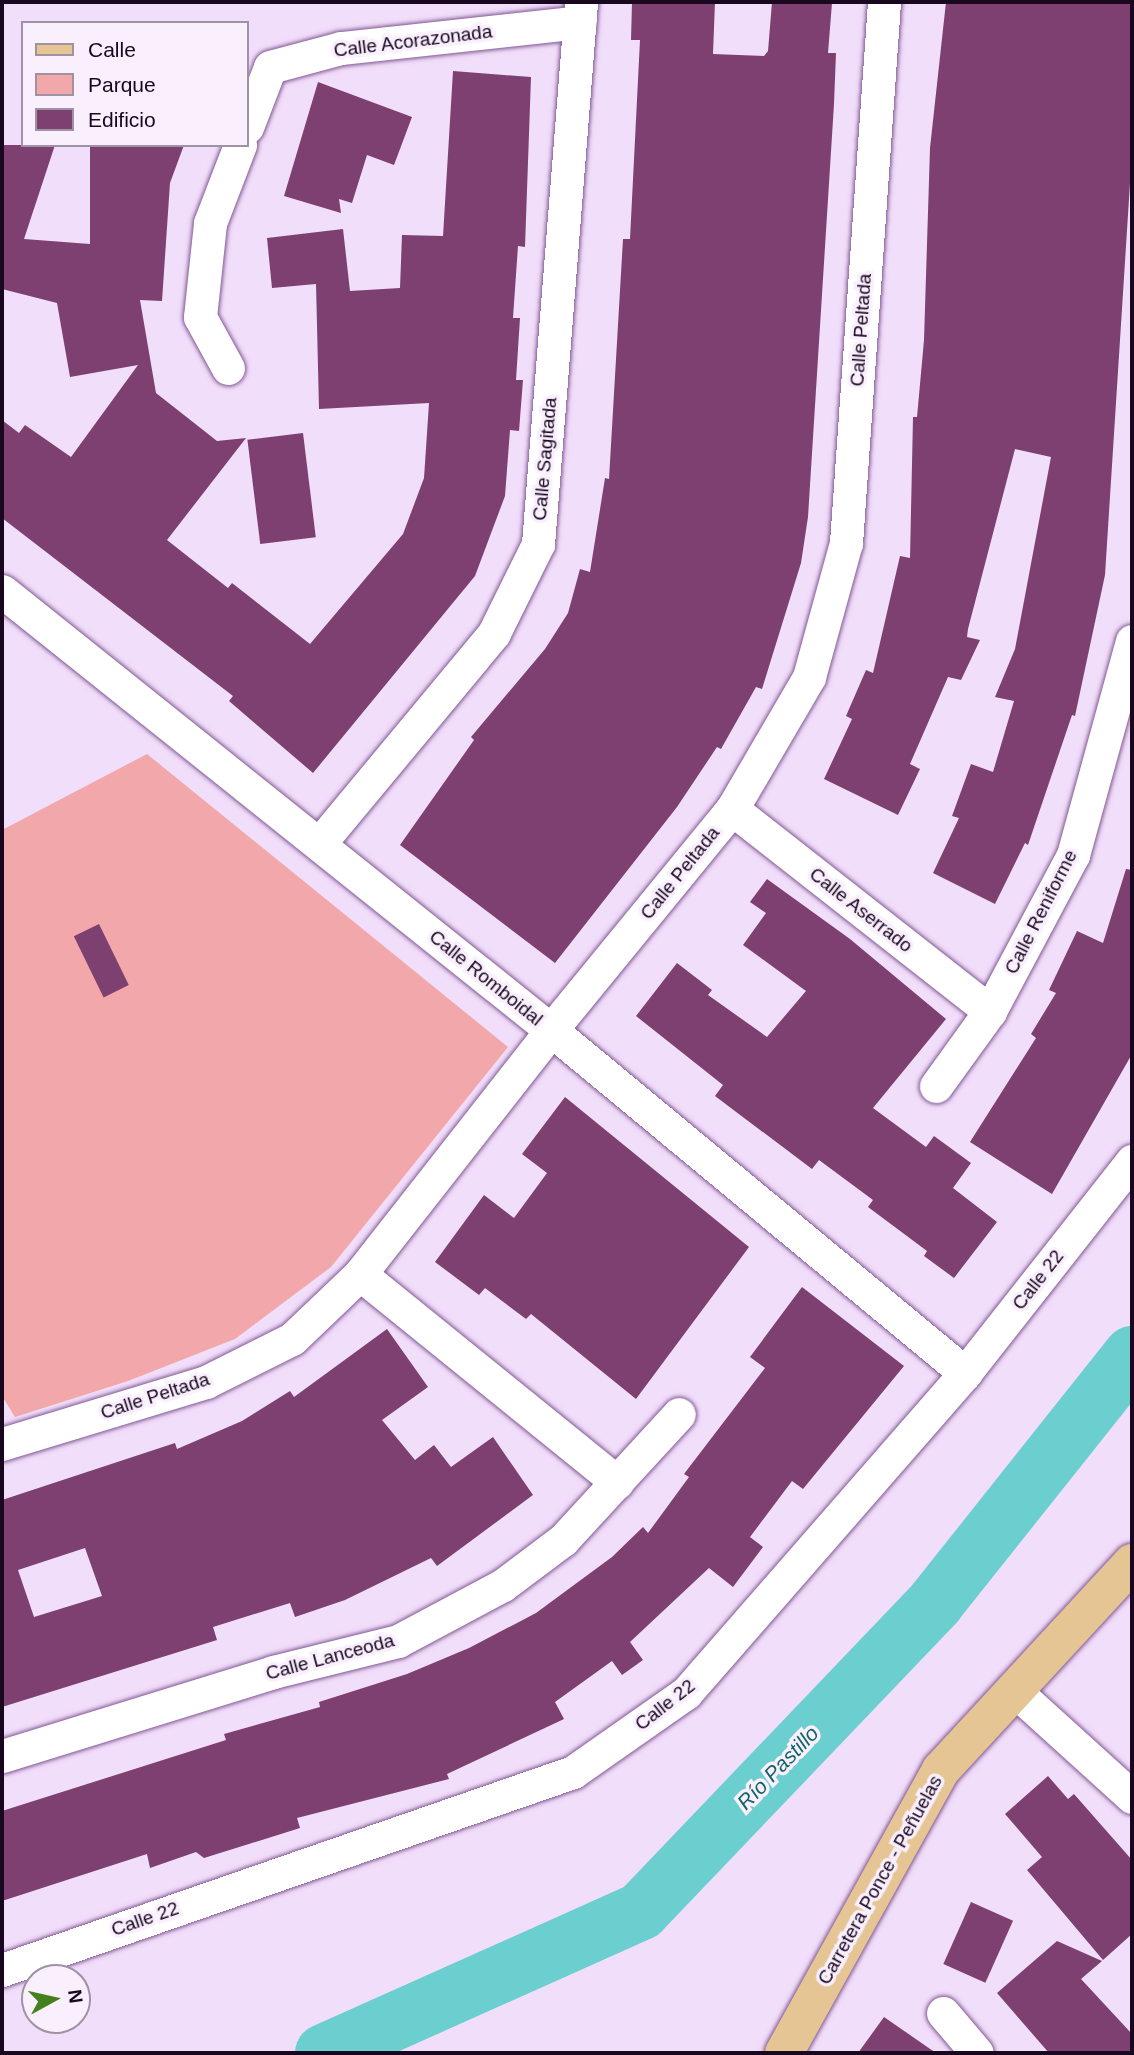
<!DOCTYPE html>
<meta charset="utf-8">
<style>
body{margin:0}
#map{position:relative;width:1134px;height:2055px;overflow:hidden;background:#f1defa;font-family:Arial,sans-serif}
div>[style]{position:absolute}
.green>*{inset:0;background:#f2a7ab}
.river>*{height:58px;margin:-29px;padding:0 29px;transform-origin:29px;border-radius:29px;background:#6bcecf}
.building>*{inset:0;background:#7d4070;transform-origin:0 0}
.roads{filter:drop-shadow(0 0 2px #825794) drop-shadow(0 0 2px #825794)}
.minor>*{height:33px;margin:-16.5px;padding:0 16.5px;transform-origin:16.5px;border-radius:16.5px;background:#fff}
.primary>*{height:38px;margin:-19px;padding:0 19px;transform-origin:19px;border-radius:19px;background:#e5c594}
span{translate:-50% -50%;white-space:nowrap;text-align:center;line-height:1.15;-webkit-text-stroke:7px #f9effd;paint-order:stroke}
.street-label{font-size:19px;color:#18071f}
.water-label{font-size:21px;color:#0e6464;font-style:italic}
.frame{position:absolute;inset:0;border:4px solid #18071f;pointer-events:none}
.legend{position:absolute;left:21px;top:21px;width:228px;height:126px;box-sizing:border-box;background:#f9effd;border:2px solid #9f92a4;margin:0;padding:9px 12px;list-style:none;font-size:21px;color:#18071f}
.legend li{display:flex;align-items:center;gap:14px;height:35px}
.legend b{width:35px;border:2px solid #9f92a4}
.north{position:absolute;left:21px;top:1964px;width:70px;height:70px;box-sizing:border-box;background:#f9effd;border:2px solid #9f92a4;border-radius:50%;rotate:82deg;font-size:19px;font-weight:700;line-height:28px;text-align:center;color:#18071f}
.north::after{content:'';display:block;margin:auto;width:24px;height:32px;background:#44801b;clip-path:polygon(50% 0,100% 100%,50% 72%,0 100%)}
</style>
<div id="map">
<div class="green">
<div style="clip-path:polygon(147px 754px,508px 1047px,331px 1267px,235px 1339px,128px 1381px,15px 1417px,2px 1396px,2px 830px)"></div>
</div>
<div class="river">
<div style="left:324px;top:2053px;width:347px;rotate:-24.1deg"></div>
<div style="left:641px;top:1911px;width:426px;rotate:-46.3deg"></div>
<div style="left:935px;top:1603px;width:317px;rotate:-51.5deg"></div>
</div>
<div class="building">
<div style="clip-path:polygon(632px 2px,715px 2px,713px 54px,764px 56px,768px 51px,772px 2px,832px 3px,828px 53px,836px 53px,834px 104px,808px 517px,801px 563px,762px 689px,756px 687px,721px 749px,717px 747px,677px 807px,555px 963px,400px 845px,474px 740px,471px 737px,545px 649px,568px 613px,580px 569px,590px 572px,605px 478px,609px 479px,623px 239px,630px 239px,640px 40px,631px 40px)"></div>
<div style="clip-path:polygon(946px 2px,1132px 2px,1132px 152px,1105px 575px,1075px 716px,1072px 715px,1028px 845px,1025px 843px,995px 904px,933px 873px,959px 818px,952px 816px,971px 764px,993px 772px,1014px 701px,995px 697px,1015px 649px,1051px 457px,1015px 449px,968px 629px,967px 637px,980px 640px,961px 680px,948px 677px,910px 764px,920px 769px,898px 815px,824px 779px,852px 719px,846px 716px,866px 670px,873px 673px,900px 556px,910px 558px,913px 417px,917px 417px,924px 340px,930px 148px)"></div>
<div style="clip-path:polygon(453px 71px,531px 77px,525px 247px,518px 246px,513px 318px,520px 318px,516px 380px,523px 380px,519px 431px,510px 430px,505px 496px,475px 576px,313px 773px,229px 701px,233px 696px,2px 518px,2px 420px,19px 433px,25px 425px,71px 457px,138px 365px,70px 377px,57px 303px,2px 289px,2px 145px,55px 145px,24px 239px,90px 244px,90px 145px,184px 145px,170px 183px,162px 301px,140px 300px,156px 393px,217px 441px,246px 438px,167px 540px,228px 588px,232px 583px,310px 644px,403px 534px,424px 478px,429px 403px,319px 409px,316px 284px,272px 288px,267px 238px,343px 229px,350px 291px,400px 288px,402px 235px,443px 236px)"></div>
<div style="clip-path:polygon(318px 82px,412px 117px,394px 165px,367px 155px,352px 203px,339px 199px,341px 213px,284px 196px)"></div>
<div style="left:303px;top:433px;width:105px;height:56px;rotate:83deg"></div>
<div style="clip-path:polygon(1126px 869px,1132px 870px,1132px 1054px,1052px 1194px,970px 1142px,1036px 1038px,1031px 1034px,1056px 993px,1049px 990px,1077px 931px,1103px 943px)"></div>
<div style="clip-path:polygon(767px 879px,850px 939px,946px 1019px,873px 1108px,926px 1147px,934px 1136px,971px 1163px,953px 1188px,997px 1222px,954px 1278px,924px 1256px,927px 1251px,868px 1207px,873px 1200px,819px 1160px,812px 1169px,715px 1096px,723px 1085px,636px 1016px,677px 963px,712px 990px,708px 995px,767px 1037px,806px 991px,743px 945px,766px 913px,750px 902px)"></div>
<div style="left:99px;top:924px;width:68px;height:28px;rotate:64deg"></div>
<div style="clip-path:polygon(565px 1097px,749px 1247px,636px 1399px,531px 1314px,526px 1319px,485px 1288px,479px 1295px,435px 1262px,484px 1195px,514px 1218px,547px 1173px,522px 1154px)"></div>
<div style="clip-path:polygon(802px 1287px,904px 1366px,803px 1489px,792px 1481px,750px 1537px,763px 1547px,733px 1587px,709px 1568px,630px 1642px,643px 1660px,622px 1675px,612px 1661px,555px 1702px,564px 1719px,447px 1774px,449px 1779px,297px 1818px,300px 1828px,204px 1858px,196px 1852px,150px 1868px,147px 1854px,2px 1901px,2px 1811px,226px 1740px,224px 1734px,320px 1707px,319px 1702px,407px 1674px,469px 1648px,536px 1613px,612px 1557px,643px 1527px,648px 1533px,689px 1477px,684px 1474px,765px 1368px,750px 1357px)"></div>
<div style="clip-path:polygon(evenodd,387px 1329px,428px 1387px,382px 1420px,415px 1460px,434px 1445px,451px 1467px,493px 1437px,533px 1495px,437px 1566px,431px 1558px,345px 1600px,295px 1617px,290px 1603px,213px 1627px,217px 1640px,2px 1707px,2px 1500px,175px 1443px,177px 1449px,242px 1421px,290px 1391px,294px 1397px,387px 1329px,85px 1548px,102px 1596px,34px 1617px,18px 1570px,85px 1548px)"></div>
<div style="clip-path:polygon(1048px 1776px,1068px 1799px,1074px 1794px,1132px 1860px,1132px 1934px,1103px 1960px,1027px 1870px,1042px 1857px,1005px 1814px)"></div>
<div style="left:971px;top:1902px;width:46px;height:68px;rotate:24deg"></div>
<div style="clip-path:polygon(1057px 1941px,1102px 1961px,1081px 1979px,1132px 2034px,1132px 2053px,1049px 2053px,997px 1993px)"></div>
<div style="clip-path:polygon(884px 2017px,936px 2053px,858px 2053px)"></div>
</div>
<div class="roads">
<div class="minor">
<div style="left:247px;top:127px;width:64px;rotate:-69deg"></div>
<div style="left:270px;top:67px;width:73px;rotate:-15deg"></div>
<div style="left:341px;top:48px;width:240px;rotate:-6.2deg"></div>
<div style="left:228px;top:368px;width:58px;rotate:-118.8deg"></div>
<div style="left:200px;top:317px;width:95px;rotate:-83.9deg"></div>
<div style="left:210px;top:223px;width:84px;rotate:-69deg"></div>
<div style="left:2px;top:591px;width:703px;rotate:38.65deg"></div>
<div style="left:551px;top:1030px;width:538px;rotate:39.64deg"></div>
<div style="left:732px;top:809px;width:328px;rotate:38.1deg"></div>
<div style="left:319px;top:844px;width:274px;rotate:-50.3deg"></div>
<div style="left:494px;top:633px;width:99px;rotate:-63.7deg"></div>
<div style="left:538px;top:544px;width:544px;rotate:-85.46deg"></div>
<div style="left:936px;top:1086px;width:92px;rotate:-54.2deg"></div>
<div style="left:990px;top:1011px;width:177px;rotate:-62deg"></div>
<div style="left:1073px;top:855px;width:222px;rotate:-74.6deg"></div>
<div style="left:360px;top:1274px;width:331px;rotate:39deg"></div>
<div style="left:2px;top:1444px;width:213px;rotate:-16.9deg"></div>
<div style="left:206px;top:1382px;width:96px;rotate:-26.6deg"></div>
<div style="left:292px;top:1339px;width:94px;rotate:-43.7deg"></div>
<div style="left:360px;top:1274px;width:310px;rotate:-51.9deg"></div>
<div style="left:551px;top:1030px;width:286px;rotate:-50.7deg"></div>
<div style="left:732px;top:809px;width:153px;rotate:-59.7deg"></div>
<div style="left:809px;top:677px;width:139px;rotate:-74.6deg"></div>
<div style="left:846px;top:543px;width:542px;rotate:-85.98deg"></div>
<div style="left:1013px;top:1689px;width:161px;rotate:42.2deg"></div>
<div style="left:2px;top:1756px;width:284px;rotate:-17.2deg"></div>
<div style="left:273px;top:1672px;width:129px;rotate:-13.9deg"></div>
<div style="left:398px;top:1641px;width:119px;rotate:-28.1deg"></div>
<div style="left:503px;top:1585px;width:75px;rotate:-36.9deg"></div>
<div style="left:563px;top:1540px;width:171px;rotate:-47.4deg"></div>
<div style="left:2px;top:1970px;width:604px;rotate:-19.12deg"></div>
<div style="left:573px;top:1772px;width:138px;rotate:-35deg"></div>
<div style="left:686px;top:1693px;width:425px;rotate:-48.9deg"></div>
<div style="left:965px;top:1373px;width:270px;rotate:-51.8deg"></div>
<div style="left:943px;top:2013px;width:52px;rotate:49.6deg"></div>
</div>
<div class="primary">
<div style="left:784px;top:2053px;width:324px;rotate:-61deg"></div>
<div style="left:941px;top:1770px;width:282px;rotate:-47.3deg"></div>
</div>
</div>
<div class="street-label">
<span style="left:413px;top:41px;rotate:-7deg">Calle Acorazonada</span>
<span style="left:861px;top:330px;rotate:-86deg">Calle Peltada</span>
<span style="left:545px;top:459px;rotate:-85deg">Calle Sagitada</span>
<span style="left:680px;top:873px;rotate:-51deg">Calle Peltada</span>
<span style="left:861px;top:910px;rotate:38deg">Calle Aserrado</span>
<span style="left:1041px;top:912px;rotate:-63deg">Calle Reniforme</span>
<span style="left:486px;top:978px;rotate:39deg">Calle Romboidal</span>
<span style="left:1038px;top:1280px;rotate:-52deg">Calle 22</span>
<span style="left:155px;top:1396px;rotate:-18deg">Calle Peltada</span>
<span style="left:330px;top:1657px;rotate:-15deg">Calle Lanceoda</span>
<span style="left:665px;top:1705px;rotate:-38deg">Calle 22</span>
<span style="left:880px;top:1880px;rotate:-61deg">Carretera Ponce - Peñuelas</span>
<span style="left:145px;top:1919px;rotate:-19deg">Calle 22</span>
</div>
<div class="water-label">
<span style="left:778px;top:1768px;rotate:-46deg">Río Pastillo</span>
</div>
<div class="frame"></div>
<ul class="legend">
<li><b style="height:9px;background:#e5c594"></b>Calle</li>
<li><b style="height:19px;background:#f2a7ab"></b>Parque</li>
<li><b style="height:19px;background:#7d4070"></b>Edificio</li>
</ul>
<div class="north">N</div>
</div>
